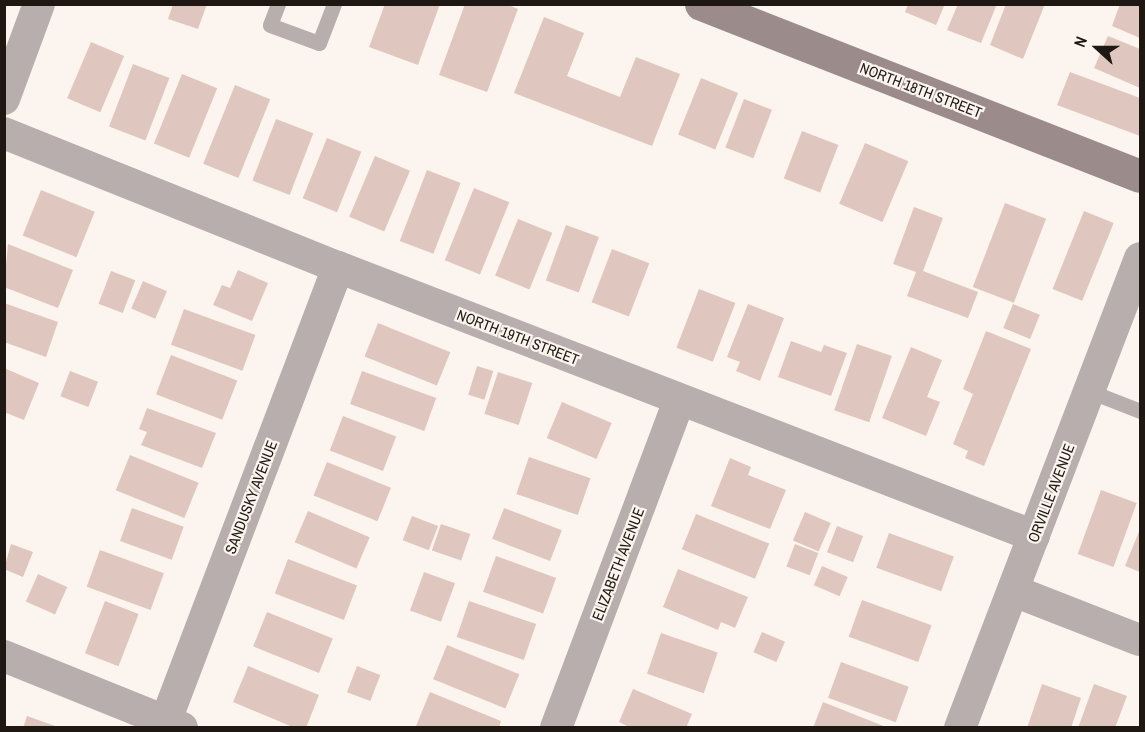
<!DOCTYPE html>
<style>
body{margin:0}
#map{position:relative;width:1145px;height:732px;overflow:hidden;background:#fcf4ee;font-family:"Archivo Narrow",sans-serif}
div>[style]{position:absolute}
.building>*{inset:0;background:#dfc7bf;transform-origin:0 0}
.lane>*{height:15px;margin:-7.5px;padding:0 7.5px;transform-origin:7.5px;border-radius:7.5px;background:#b9aeae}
.street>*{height:32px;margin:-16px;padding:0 16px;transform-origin:16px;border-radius:16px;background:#b9aeae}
.secondary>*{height:33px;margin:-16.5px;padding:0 16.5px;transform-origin:16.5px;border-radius:16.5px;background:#9b8b8b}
span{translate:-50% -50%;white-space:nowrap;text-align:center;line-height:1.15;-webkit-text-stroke:4.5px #fcf4ee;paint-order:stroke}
.street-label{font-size:15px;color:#1e1712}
.frame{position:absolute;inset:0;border:6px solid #1e1712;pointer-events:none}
.north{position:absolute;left:1067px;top:18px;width:60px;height:60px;-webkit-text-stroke:4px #fcf4ee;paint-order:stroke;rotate:291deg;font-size:16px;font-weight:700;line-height:24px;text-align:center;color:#1e1712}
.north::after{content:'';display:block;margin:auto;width:21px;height:27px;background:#1e1712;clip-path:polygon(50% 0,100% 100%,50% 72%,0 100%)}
</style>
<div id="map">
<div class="building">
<div style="clip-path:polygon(173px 4px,207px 4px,198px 29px,168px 19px)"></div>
<div style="clip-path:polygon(385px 4px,440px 4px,418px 65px,369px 47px)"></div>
<div style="clip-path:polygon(465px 4px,506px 4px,518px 9px,487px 92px,439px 75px)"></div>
<div style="clip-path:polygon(908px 4px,945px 4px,936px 25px,905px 12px)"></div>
<div style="clip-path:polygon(958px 4px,997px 4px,981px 43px,947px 30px)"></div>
<div style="clip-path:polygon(1006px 4px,1045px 4px,1023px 59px,990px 45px)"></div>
<div style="clip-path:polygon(1120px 4px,1140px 4px,1140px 38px,1112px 26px)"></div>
<div style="clip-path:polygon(544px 17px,584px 33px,567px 76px,620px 97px,636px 57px,680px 74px,652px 146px,514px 93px)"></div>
<div style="clip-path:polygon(1108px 36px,1140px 49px,1140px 88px,1094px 68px)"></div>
<div style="left:91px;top:42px;width:36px;height:61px;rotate:23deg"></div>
<div style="left:133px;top:64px;width:39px;height:67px;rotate:21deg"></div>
<div style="clip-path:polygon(1070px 72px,1140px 98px,1140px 136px,1057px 105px)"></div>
<div style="left:182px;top:74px;width:38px;height:75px;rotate:22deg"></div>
<div style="left:701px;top:78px;width:40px;height:61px;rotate:22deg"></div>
<div style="left:235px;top:85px;width:38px;height:85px;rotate:22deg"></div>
<div style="left:744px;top:99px;width:30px;height:52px;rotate:21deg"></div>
<div style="left:276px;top:119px;width:40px;height:66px;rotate:21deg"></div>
<div style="left:802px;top:131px;width:39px;height:51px;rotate:21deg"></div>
<div style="left:327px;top:138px;width:37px;height:65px;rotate:22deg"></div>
<div style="left:865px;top:143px;width:47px;height:66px;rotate:23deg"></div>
<div style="left:375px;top:156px;width:38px;height:66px;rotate:23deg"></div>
<div style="left:427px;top:170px;width:36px;height:76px;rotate:21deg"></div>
<div style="left:474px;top:188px;width:38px;height:78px;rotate:22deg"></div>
<div style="left:41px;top:190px;width:58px;height:49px;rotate:22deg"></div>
<div style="left:1005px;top:203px;width:44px;height:90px;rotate:21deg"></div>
<div style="clip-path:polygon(914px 207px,943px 218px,923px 271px,978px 292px,968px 318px,907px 296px,916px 272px,893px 264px)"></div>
<div style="left:1084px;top:211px;width:32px;height:84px;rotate:22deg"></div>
<div style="left:518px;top:219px;width:37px;height:61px;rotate:22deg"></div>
<div style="left:566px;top:225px;width:35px;height:59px;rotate:20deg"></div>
<div style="clip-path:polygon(8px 244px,73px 270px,58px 308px,4px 287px)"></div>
<div style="left:612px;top:249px;width:40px;height:57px;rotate:21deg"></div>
<div style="clip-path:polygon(238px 270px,268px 283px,252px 321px,213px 305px,222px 285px,230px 288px)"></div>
<div style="left:111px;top:271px;width:26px;height:35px;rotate:21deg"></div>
<div style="left:143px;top:281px;width:26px;height:30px;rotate:23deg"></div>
<div style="left:699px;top:289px;width:39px;height:63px;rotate:21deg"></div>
<div style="clip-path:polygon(4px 303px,58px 322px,46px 357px,4px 342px)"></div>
<div style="clip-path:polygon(748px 304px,784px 318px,760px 381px,736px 371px,740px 362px,727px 357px)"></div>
<div style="left:1013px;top:304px;width:29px;height:26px;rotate:22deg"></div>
<div style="left:184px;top:309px;width:76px;height:38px;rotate:20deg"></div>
<div style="left:378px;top:323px;width:78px;height:36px;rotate:22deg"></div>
<div style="clip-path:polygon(986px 331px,1031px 349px,984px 466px,965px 458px,968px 451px,953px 444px,973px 394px,963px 389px)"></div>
<div style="clip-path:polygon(791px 341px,821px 352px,824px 345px,847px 353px,831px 396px,778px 377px)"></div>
<div style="left:857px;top:344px;width:37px;height:70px;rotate:19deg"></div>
<div style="clip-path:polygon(911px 347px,942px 360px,927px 397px,940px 402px,926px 436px,882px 418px)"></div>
<div style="left:171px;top:355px;width:71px;height:42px;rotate:21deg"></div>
<div style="left:477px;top:366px;width:17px;height:30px;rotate:17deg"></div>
<div style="clip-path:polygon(4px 368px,39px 383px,24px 420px,4px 412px)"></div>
<div style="left:70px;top:371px;width:30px;height:27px;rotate:21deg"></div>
<div style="left:362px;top:371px;width:79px;height:35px;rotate:20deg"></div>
<div style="left:498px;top:372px;width:36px;height:44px;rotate:18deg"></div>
<div style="left:562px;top:402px;width:54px;height:39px;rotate:23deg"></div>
<div style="clip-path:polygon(147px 408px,216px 433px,202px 468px,141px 445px,147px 432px,139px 429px)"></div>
<div style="left:343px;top:416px;width:57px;height:37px;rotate:21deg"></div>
<div style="left:130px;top:455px;width:74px;height:38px;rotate:22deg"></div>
<div style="left:529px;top:457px;width:65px;height:39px;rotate:19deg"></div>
<div style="clip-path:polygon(730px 458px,751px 467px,748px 475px,786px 490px,770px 529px,711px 506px)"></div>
<div style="left:327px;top:462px;width:69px;height:36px;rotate:22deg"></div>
<div style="left:1101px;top:490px;width:38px;height:68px;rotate:20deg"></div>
<div style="left:132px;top:508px;width:55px;height:35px;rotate:20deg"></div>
<div style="left:504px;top:508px;width:62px;height:33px;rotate:21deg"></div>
<div style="left:308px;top:511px;width:67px;height:34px;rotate:23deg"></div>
<div style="left:805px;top:512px;width:28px;height:31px;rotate:23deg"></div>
<div style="left:696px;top:514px;width:79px;height:38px;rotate:22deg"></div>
<div style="left:412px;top:516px;width:28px;height:26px;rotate:21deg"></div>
<div style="left:441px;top:524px;width:31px;height:28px;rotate:19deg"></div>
<div style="left:837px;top:526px;width:28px;height:28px;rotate:21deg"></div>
<div style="clip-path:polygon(1140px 529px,1140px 572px,1125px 566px)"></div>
<div style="left:889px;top:533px;width:69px;height:37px;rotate:20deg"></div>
<div style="clip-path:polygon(11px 544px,33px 552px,23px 577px,4px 569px)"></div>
<div style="left:795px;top:544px;width:25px;height:24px;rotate:21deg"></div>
<div style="left:100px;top:550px;width:68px;height:39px;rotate:20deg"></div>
<div style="left:496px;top:556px;width:64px;height:38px;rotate:20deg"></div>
<div style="left:288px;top:559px;width:74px;height:37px;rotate:21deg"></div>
<div style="left:822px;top:566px;width:28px;height:21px;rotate:23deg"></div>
<div style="clip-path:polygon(678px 569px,748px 597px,735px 628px,721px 622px,718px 630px,663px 607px)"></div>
<div style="left:424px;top:572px;width:33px;height:41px;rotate:20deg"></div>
<div style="left:38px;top:574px;width:32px;height:30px;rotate:24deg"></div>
<div style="left:862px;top:600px;width:74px;height:39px;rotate:20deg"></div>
<div style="left:105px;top:601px;width:36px;height:56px;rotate:21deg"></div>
<div style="left:469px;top:601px;width:71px;height:38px;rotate:19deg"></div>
<div style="left:267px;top:612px;width:71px;height:37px;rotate:22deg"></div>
<div style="left:762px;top:632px;width:25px;height:22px;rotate:23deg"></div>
<div style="left:661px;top:633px;width:60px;height:43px;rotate:19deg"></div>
<div style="left:447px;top:645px;width:78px;height:37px;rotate:22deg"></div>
<div style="left:841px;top:662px;width:72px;height:38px;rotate:20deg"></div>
<div style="clip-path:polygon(248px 666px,319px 695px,306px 728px,295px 728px,233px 702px)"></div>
<div style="left:357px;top:666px;width:25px;height:28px;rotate:21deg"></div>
<div style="clip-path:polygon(1042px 684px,1081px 698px,1071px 728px,1027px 728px)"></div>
<div style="clip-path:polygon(1094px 684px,1127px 696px,1115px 728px,1078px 728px)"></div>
<div style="clip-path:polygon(633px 689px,692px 714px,686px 728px,631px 728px,619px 722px)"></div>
<div style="clip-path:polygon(430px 692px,501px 721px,499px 728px,416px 726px)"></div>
<div style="clip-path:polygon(823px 702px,886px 727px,886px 728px,813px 728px)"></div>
<div style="clip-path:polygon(27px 716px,58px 727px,58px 728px,23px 728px)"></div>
</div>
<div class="lane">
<div style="left:278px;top:4px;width:22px;rotate:111deg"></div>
<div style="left:270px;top:25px;width:52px;rotate:20.2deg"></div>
<div style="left:319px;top:43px;width:42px;rotate:-69deg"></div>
<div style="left:1089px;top:391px;width:55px;rotate:21.4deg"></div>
</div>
<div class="street">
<div style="left:4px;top:99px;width:101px;rotate:-69.8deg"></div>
<div style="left:4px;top:133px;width:360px;rotate:21.9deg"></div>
<div style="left:338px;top:267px;width:746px;rotate:21.13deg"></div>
<div style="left:1014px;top:591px;width:135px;rotate:21.3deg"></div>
<div style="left:4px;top:656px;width:192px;rotate:22deg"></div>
<div style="left:163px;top:728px;width:493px;rotate:-69.2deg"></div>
<div style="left:556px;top:728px;width:350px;rotate:-69.4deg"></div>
<div style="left:960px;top:728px;width:503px;rotate:-69.04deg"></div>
</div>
<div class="secondary">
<div style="left:701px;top:4px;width:471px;rotate:21.4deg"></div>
</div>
<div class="street-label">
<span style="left:921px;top:90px;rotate:21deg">NORTH 18TH STREET</span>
<span style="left:518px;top:337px;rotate:21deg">NORTH 19TH STREET</span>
<span style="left:1051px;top:493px;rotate:-69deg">ORVILLE AVENUE</span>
<span style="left:251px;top:497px;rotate:-69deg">SANDUSKY AVENUE</span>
<span style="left:618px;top:564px;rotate:-69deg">ELIZABETH AVENUE</span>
</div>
<div class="frame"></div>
<div class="north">N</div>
</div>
